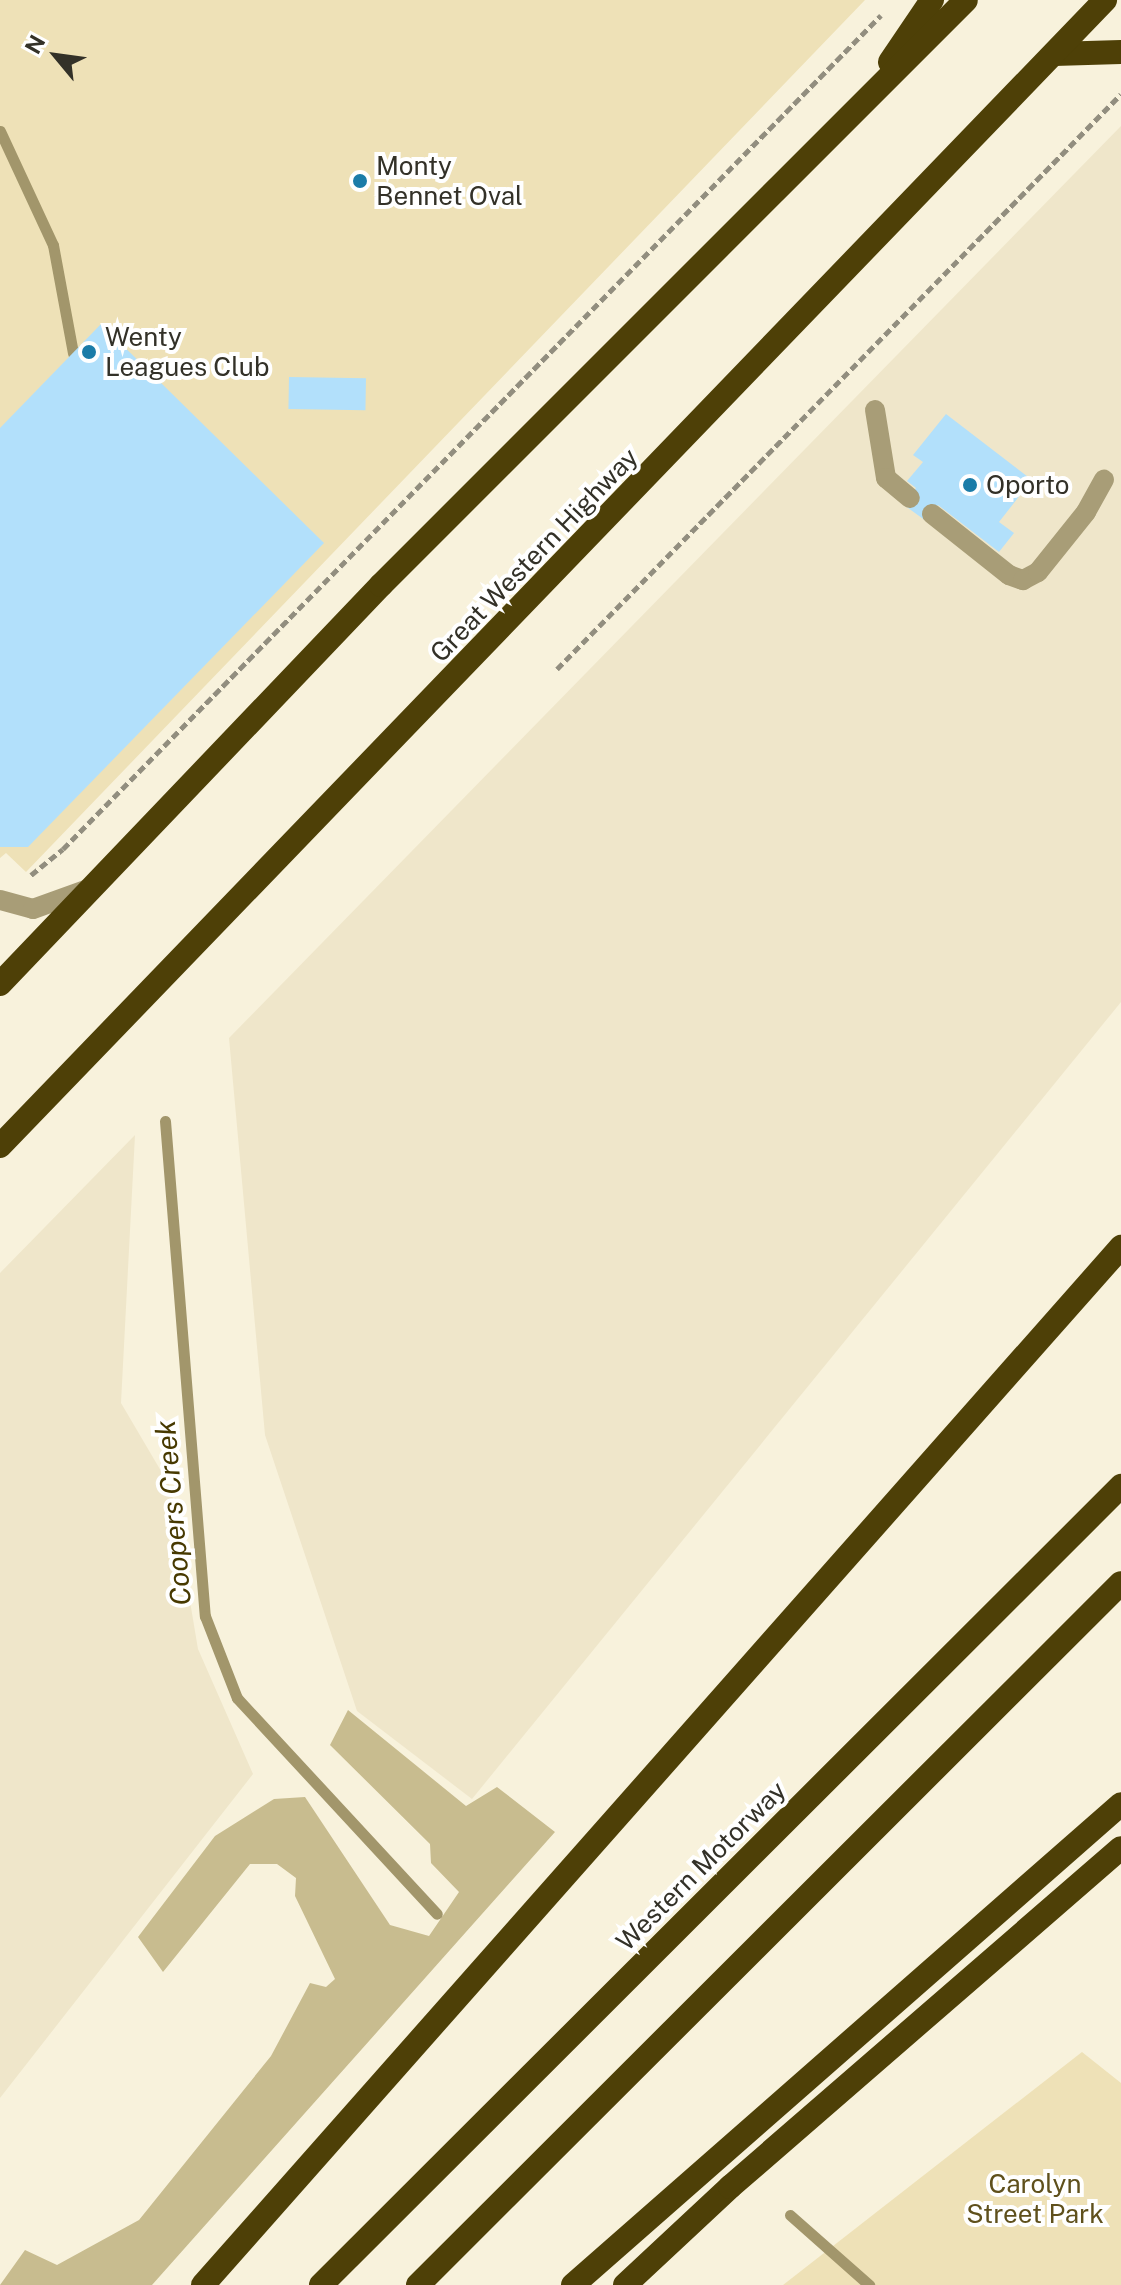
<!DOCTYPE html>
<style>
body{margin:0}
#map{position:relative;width:1121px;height:2285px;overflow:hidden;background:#f8f2dc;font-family:"Public Sans",sans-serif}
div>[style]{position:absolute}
.built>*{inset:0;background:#efe6ca}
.green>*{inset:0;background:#eee1b7}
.forest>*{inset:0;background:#c8bc8f}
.stream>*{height:11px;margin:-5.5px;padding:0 5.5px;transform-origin:5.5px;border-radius:5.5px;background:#a2966b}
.building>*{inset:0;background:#b2e0fb;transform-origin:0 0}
.path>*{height:5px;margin-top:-2.5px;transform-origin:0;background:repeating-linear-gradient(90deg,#928e7f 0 8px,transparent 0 12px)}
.minor>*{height:20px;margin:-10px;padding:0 10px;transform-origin:10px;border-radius:10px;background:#a89d77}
.highway>*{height:24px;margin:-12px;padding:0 12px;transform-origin:12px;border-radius:12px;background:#4e4007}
.dots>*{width:22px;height:22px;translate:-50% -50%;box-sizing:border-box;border:4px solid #fff;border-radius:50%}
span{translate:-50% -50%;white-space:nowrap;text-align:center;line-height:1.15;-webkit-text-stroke:8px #fff;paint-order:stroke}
.poi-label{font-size:26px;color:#333128}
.left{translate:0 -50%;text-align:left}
.street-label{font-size:26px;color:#333128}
.park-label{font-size:26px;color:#5f501c}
.water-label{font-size:28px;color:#473900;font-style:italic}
.north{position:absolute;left:16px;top:16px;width:80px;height:80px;-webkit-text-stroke:6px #fff;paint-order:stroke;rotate:299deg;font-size:22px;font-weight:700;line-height:32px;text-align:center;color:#333128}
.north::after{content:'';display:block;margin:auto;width:28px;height:36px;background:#333128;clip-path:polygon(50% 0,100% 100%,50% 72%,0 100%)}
</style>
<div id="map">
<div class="built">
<div style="clip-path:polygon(1121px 126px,1121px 1002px,472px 1799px,357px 1711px,265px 1435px,229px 1038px)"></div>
<div style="clip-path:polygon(135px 1135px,121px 1403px,171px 1488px,198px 1649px,253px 1774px,0 2098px,0 1273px)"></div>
</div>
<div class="green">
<div style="clip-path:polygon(0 0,865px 0,26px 872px,6px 853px,0 858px)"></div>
<div style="clip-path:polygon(1082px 2052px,1121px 2083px,1121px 2285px,783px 2285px)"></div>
</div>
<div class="forest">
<div style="clip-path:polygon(348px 1710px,466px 1806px,497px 1787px,555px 1832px,152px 2285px,0 2285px,25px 2250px,57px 2265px,139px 2220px,271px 2056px,310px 1983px,326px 1987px,335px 1979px,295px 1896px,296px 1878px,277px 1864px,250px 1864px,163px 1972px,138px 1937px,215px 1836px,274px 1799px,305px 1797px,390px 1925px,429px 1936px,459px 1892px,431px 1863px,430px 1844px,330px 1745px)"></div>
</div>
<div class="stream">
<div style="left:0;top:131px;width:126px;rotate:65.1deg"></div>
<div style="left:53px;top:245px;width:110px;rotate:79.5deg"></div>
<div style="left:165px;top:1121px;width:497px;rotate:85.4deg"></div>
<div style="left:205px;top:1616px;width:88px;rotate:68.7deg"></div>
<div style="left:237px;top:1698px;width:294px;rotate:47.2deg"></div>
<div style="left:790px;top:2215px;width:106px;rotate:41.5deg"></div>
</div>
<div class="building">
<div style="clip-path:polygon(101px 324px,324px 543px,28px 847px,0 847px,0 428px)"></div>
<div style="left:289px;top:377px;width:77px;height:32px;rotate:1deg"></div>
<div style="clip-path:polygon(946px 414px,1032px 480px,999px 522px,1014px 533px,999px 552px,938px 505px,926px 521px,904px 505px,916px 488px,907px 481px,923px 462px,913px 455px)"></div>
</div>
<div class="path">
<div style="left:557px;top:669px;width:805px;rotate:-45.55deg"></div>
<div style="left:31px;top:875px;width:41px;rotate:-39.1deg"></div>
<div style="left:63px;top:849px;width:1168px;rotate:-45.55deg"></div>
</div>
<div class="minor">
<div style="left:875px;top:410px;width:69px;rotate:80.8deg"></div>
<div style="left:886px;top:478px;width:31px;rotate:40deg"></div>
<div style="left:932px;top:514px;width:98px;rotate:38.4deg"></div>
<div style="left:1009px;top:575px;width:15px;rotate:20deg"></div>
<div style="left:1023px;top:580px;width:17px;rotate:-28deg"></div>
<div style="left:1038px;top:572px;width:77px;rotate:-51.3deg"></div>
<div style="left:1086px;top:512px;width:37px;rotate:-61deg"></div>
<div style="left:0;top:900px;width:34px;rotate:15deg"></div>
<div style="left:33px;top:909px;width:62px;rotate:-19.9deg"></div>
</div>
<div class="highway">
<div style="left:1054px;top:54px;width:67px;rotate:-1.7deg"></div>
<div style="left:890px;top:62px;width:75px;rotate:-55.9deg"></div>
<div style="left:0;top:984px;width:552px;rotate:-46.32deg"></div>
<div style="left:381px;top:585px;width:827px;rotate:-45deg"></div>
<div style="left:0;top:1146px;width:1592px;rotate:-46.04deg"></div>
<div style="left:203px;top:2285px;width:1386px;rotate:-48.51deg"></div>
<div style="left:321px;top:2285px;width:1131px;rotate:-44.96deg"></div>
<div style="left:418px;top:2285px;width:993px;rotate:-44.96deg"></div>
<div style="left:573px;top:2285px;width:729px;rotate:-41.27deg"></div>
<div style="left:625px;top:2285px;width:144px;rotate:-43deg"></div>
<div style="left:730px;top:2187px;width:517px;rotate:-40.93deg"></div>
</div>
<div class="dots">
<div style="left:360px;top:181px;background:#1b7ca8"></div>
<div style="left:89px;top:352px;background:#1b7ca8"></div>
<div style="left:970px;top:485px;background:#1b7ca8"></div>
</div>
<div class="poi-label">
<span class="left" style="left:376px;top:181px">Monty<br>Bennet Oval</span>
<span class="left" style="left:105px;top:352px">Wenty<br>Leagues Club</span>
<span class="left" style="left:986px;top:485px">Oporto</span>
</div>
<div class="street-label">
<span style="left:534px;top:555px;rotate:-46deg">Great Western Highway</span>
<span style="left:701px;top:1866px;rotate:-45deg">Western Motorway</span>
</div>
<div class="park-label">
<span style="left:1035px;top:2199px">Carolyn<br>Street Park</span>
</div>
<div class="water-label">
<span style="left:173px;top:1513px;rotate:-95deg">Coopers Creek</span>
</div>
<div class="north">N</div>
</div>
